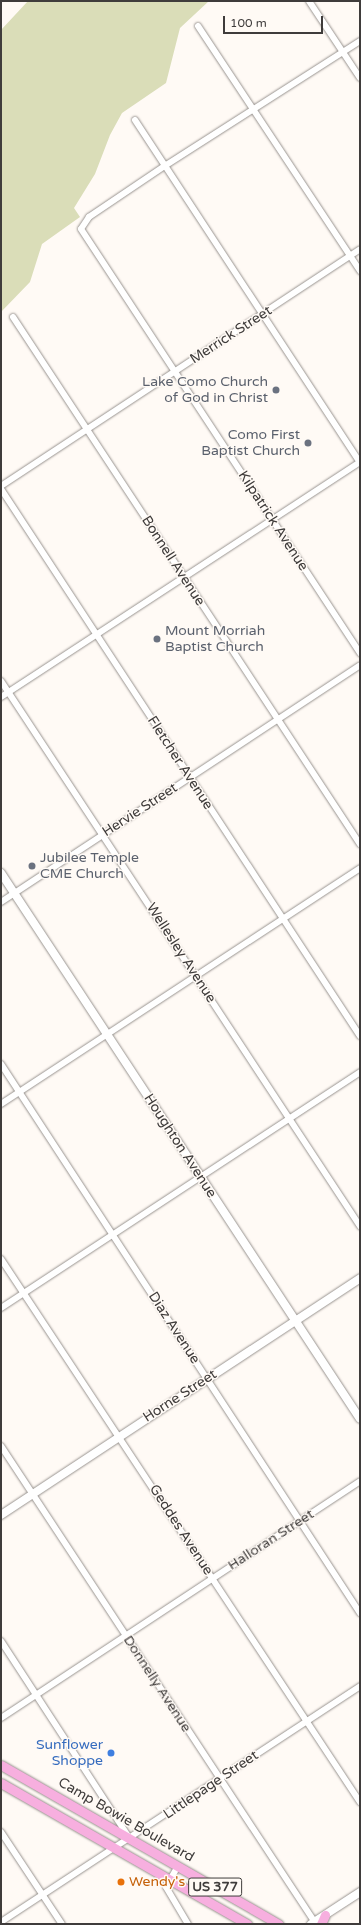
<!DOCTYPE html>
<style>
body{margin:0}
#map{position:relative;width:361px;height:1925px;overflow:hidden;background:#fffaf5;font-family:"Varela Round",sans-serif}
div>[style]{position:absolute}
.green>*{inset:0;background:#daddb8}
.roads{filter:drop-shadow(0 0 1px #999490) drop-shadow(0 0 1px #999490)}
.street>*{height:6px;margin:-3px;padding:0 3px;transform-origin:3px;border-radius:3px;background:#fff}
.secondary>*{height:8px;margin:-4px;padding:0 4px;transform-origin:4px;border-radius:4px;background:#fff}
.primary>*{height:9px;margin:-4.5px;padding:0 4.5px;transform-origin:4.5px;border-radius:4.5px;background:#f7afdf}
.dots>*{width:11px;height:11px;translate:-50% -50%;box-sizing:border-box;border:2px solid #fffaf5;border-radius:50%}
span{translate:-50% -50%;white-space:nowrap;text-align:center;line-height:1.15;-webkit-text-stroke:3px #fffaf5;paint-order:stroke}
.shield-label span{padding:1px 3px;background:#fffaf5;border:1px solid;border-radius:3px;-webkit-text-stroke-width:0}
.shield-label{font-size:13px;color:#3f3c3b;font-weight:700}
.street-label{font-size:14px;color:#3f3c3b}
.worship-label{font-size:14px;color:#5b616d}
.right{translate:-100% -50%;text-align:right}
.left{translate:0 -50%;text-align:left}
.shop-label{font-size:14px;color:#366cbe}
.food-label{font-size:14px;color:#c56008}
.frame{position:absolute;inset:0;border:2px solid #3f3c3b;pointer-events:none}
.scale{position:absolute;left:223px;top:16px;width:100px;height:18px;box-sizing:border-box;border:2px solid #3f3c3b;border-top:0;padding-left:5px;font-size:12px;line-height:14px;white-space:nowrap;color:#3f3c3b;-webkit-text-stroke:3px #fffaf5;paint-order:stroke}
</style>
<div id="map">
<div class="green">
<div style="clip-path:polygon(28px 1px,209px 1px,180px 28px,166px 83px,122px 113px,110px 135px,95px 174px,74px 208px,80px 217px,42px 244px,30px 282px,1px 312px,1px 30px)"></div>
</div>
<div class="roads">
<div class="street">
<div style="left:309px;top:1px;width:92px;rotate:56.5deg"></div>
<div style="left:198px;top:26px;width:294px;rotate:56.5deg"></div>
<div style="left:360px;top:41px;width:230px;rotate:147.4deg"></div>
<div style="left:166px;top:165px;width:93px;rotate:146deg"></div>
<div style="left:89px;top:217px;width:14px;rotate:124deg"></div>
<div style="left:81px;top:229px;width:508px;rotate:56.65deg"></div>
<div style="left:135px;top:120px;width:409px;rotate:56.7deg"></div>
<div style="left:13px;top:317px;width:631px;rotate:56.64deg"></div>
<div style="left:1px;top:486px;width:430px;rotate:-33.4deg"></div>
<div style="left:1px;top:489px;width:654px;rotate:56.72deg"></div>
<div style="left:1px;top:681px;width:653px;rotate:56.63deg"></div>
<div style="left:1px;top:697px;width:429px;rotate:-33.2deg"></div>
<div style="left:1px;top:902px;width:430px;rotate:-33.4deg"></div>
<div style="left:1px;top:1064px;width:656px;rotate:56.82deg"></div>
<div style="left:1px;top:1104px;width:430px;rotate:-33.3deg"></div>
<div style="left:1px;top:1259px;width:651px;rotate:56.53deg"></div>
<div style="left:1px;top:1308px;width:430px;rotate:-33.3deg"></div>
<div style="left:1px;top:1446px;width:569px;rotate:56.62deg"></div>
<div style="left:1px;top:1641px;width:234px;rotate:56.9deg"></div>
<div style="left:1px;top:1718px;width:430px;rotate:-33.4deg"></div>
<div style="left:1px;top:1832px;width:110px;rotate:56.5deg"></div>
<div style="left:178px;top:1866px;width:24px;rotate:120deg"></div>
<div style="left:166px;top:1887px;width:43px;rotate:59.3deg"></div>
<div style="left:1px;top:1922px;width:430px;rotate:-33.3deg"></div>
</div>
<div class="secondary">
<div style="left:1px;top:873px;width:653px;rotate:56.67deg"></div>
<div style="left:1px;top:1515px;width:430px;rotate:-33.4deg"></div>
<div style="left:311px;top:1924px;width:59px;rotate:-33.1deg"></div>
</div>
<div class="primary">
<div style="left:1px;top:1765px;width:320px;rotate:29.8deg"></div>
<div style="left:1px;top:1783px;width:284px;rotate:29.8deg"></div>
<div style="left:321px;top:1924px;width:10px;rotate:-66deg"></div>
</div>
</div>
<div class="dots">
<div style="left:276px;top:390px;background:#6b7280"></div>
<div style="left:308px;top:443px;background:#6b7280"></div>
<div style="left:157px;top:639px;background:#6b7280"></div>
<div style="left:32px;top:866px;background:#6b7280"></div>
<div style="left:111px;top:1753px;background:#3f7fe0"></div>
<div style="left:121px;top:1882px;background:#e8710a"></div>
</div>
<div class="shield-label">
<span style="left:215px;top:1887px">US 377</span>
</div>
<div class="street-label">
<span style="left:231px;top:335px;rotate:-33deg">Merrick Street</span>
<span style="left:273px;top:521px;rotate:57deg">Kilpatrick Avenue</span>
<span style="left:173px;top:561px;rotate:57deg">Bonnell Avenue</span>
<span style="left:180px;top:763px;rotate:57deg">Fletcher Avenue</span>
<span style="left:140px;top:810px;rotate:-33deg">Hervie Street</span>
<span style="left:181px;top:953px;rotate:57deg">Wellesley Avenue</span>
<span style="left:180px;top:1146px;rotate:57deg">Houghton Avenue</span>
<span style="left:174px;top:1328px;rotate:57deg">Diaz Avenue</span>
<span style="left:180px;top:1396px;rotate:-33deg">Horne Street</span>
<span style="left:181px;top:1530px;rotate:57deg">Geddes Avenue</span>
<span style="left:271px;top:1540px;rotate:-33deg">Halloran Street</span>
<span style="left:157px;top:1684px;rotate:57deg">Donnelly Avenue</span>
<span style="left:211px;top:1785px;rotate:-34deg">Littlepage Street</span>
<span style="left:126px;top:1820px;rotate:30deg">Camp Bowie Boulevard</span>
</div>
<div class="worship-label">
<span class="right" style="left:268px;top:390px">Lake Como Church<br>of God in Christ</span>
<span class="right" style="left:300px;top:443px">Como First<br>Baptist Church</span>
<span class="left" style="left:165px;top:639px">Mount Morriah<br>Baptist Church</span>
<span class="left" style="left:40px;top:866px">Jubilee Temple<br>CME Church</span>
</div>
<div class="shop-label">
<span class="right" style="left:103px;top:1753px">Sunflower<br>Shoppe</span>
</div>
<div class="food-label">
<span class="left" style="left:129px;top:1882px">Wendy's</span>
</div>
<div class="frame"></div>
<div class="scale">100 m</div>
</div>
